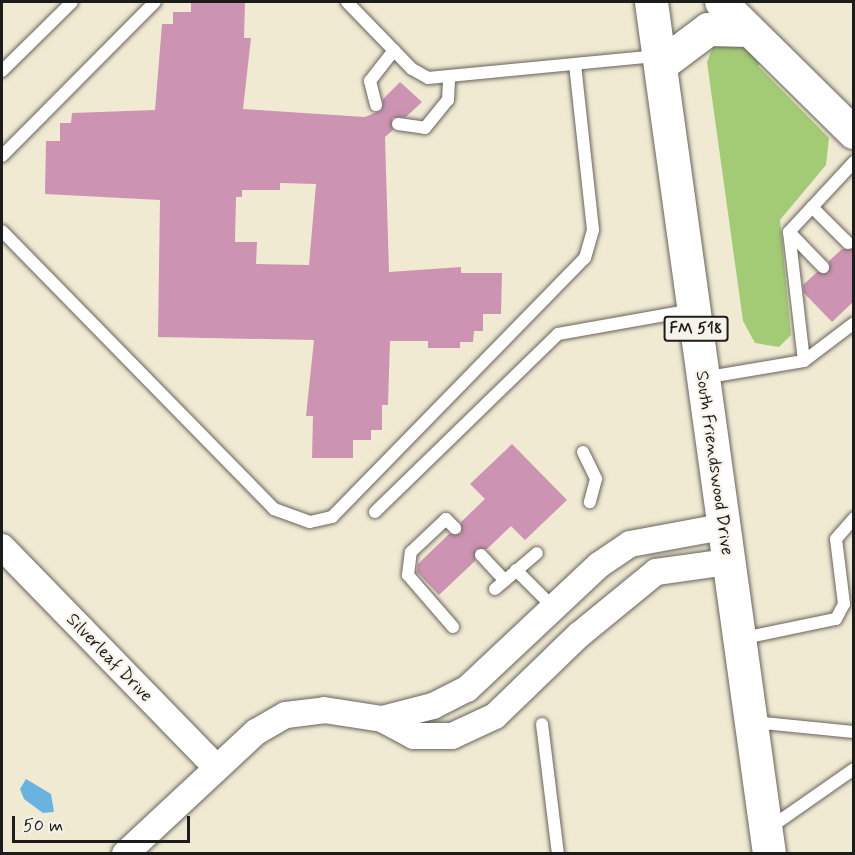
<!DOCTYPE html>
<style>
body{margin:0}
#map{position:relative;width:855px;height:855px;overflow:hidden;background:#f1ead3;font-family:Mynerve,sans-serif}
div>[style]{position:absolute}
.green>*{inset:0;background:#a3cb76}
.water>*{inset:0;background:#69b3e1}
.building>*{inset:0;background:#cd93b3}
.roads{filter:drop-shadow(0 0 2px #67645c) drop-shadow(0 0 2px #67645c)}
.service>*{height:12px;margin:-6px;padding:0 6px;transform-origin:6px;border-radius:6px;background:#fff}
.minor>*{height:26px;margin:-13px;padding:0 13px;transform-origin:13px;border-radius:13px;background:#fff}
.tertiary>*{height:32px;margin:-16px;padding:0 16px;transform-origin:16px;border-radius:16px;background:#fff}
.primary>*{height:33px;margin:-16.5px;padding:0 16.5px;transform-origin:16.5px;border-radius:16.5px;background:#fff}
span{translate:-50% -50%;white-space:nowrap;text-align:center;line-height:1.15;-webkit-text-stroke:4.5px #f7f3e8;paint-order:stroke}
.shield-label span{padding:2px 4px;background:#f7f3e8;border:2px solid;border-radius:4px;-webkit-text-stroke-width:0}
.shield-label{font-size:16px;color:#1c1c1c;font-weight:700}
.street-label{font-size:18px;color:#1c1c1c}
.frame{position:absolute;inset:0;border:3px solid #1c1c1c;pointer-events:none}
.scale{position:absolute;left:12px;top:816px;width:178px;height:27px;box-sizing:border-box;border:3px solid #1c1c1c;border-top:0;padding-left:8px;font-size:18px;line-height:21px;white-space:nowrap;color:#1c1c1c;-webkit-text-stroke:4px #f7f3e8;paint-order:stroke}
</style>
<div id="map">
<div class="green">
<div style="clip-path:polygon(714px 44px,739px 44px,761px 62px,758px 66px,829px 138px,826px 165px,780px 220px,791px 335px,779px 347px,755px 343px,743px 321px,707px 62px)"></div>
</div>
<div class="water">
<div style="clip-path:polygon(26px 779px,51px 794px,54px 812px,43px 813px,24px 799px,20px 789px)"></div>
</div>
<div class="building">
<div style="clip-path:polygon(evenodd,191px 2px,245px 2px,244px 38px,251px 38px,243px 109px,365px 117px,382px 110px,383px 99px,400px 82px,422px 102px,406px 117px,392px 118px,393px 130px,385px 137px,389px 272px,461px 267px,461px 273px,502px 273px,501px 314px,483px 314px,483px 331px,474px 331px,473px 342px,460px 342px,460px 348px,428px 348px,428px 341px,390px 341px,388px 405px,382px 405px,382px 430px,371px 430px,371px 440px,353px 440px,353px 458px,312px 458px,313px 416px,306px 416px,314px 340px,158px 337px,160px 200px,45px 194px,46px 141px,60px 141px,60px 123px,71px 123px,72px 113px,155px 110px,162px 24px,173px 24px,173px 12px,191px 12px,191px 2px,280px 183px,316px 184px,309px 265px,256px 264px,257px 242px,235px 242px,236px 197px,242px 197px,242px 190px,280px 190px,280px 183px)"></div>
<div style="clip-path:polygon(842px 249px,854px 249px,854px 301px,832px 322px,804px 293px,803px 285px,817px 272px,828px 273px,829px 261px)"></div>
<div style="clip-path:polygon(512px 444px,567px 500px,525px 540px,511px 526px,487px 549px,476px 549px,475px 561px,439px 595px,417px 572px,418px 564px,449px 534px,461px 533px,461px 522px,485px 499px,470px 484px)"></div>
</div>
<div class="roads">
<div class="service">
<div style="left:347px;top:2px;width:93px;rotate:45.9deg"></div>
<div style="left:412px;top:69px;width:18px;rotate:29deg"></div>
<div style="left:428px;top:78px;width:231px;rotate:-5.5deg"></div>
<div style="left:2px;top:71px;width:98px;rotate:-44.6deg"></div>
<div style="left:376px;top:105px;width:25px;rotate:-104deg"></div>
<div style="left:370px;top:81px;width:39px;rotate:-52deg"></div>
<div style="left:398px;top:124px;width:27px;rotate:8deg"></div>
<div style="left:425px;top:128px;width:36px;rotate:-51deg"></div>
<div style="left:448px;top:100px;width:20px;rotate:-87deg"></div>
<div style="left:2px;top:156px;width:217px;rotate:-45.2deg"></div>
<div style="left:812px;top:207px;width:51px;rotate:45deg"></div>
<div style="left:2px;top:231px;width:389px;rotate:45.6deg"></div>
<div style="left:274px;top:509px;width:38px;rotate:20deg"></div>
<div style="left:310px;top:522px;width:23px;rotate:-13deg"></div>
<div style="left:332px;top:517px;width:362px;rotate:-45.7deg"></div>
<div style="left:585px;top:258px;width:29px;rotate:-74deg"></div>
<div style="left:593px;top:230px;width:166px;rotate:-96.2deg"></div>
<div style="left:789px;top:232px;width:49px;rotate:45.8deg"></div>
<div style="left:804px;top:361px;width:130px;rotate:-96.6deg"></div>
<div style="left:789px;top:232px;width:96px;rotate:-47.1deg"></div>
<div style="left:703px;top:378px;width:102px;rotate:-9.6deg"></div>
<div style="left:804px;top:361px;width:63px;rotate:-37.2deg"></div>
<div style="left:583px;top:452px;width:30px;rotate:64deg"></div>
<div style="left:596px;top:479px;width:24px;rotate:105deg"></div>
<div style="left:375px;top:512px;width:255px;rotate:-44.2deg"></div>
<div style="left:558px;top:334px;width:137px;rotate:-10.1deg"></div>
<div style="left:481px;top:555px;width:35px;rotate:47deg"></div>
<div style="left:516px;top:570px;width:54px;rotate:45deg"></div>
<div style="left:495px;top:589px;width:55px;rotate:-40.6deg"></div>
<div style="left:453px;top:627px;width:69px;rotate:-130.9deg"></div>
<div style="left:408px;top:575px;width:23px;rotate:-83deg"></div>
<div style="left:411px;top:552px;width:48px;rotate:-43.3deg"></div>
<div style="left:446px;top:519px;width:13px;rotate:45deg"></div>
<div style="left:739px;top:639px;width:99px;rotate:-11.7deg"></div>
<div style="left:836px;top:619px;width:17px;rotate:-62deg"></div>
<div style="left:844px;top:604px;width:65px;rotate:-97deg"></div>
<div style="left:836px;top:539px;width:28px;rotate:-49deg"></div>
<div style="left:753px;top:722px;width:101px;rotate:5.7deg"></div>
<div style="left:542px;top:724px;width:131px;rotate:83deg"></div>
<div style="left:768px;top:829px;width:105px;rotate:-34.9deg"></div>
</div>
<div class="minor">
<div style="left:2px;top:547px;width:308px;rotate:45.8deg"></div>
<div style="left:382px;top:719px;width:53px;rotate:-14.3deg"></div>
<div style="left:433px;top:706px;width:38px;rotate:-27deg"></div>
<div style="left:467px;top:689px;width:181px;rotate:-43.2deg"></div>
<div style="left:599px;top:565px;width:37px;rotate:-34deg"></div>
<div style="left:630px;top:544px;width:94px;rotate:-10.5deg"></div>
<div style="left:125px;top:854px;width:179px;rotate:-43deg"></div>
<div style="left:256px;top:732px;width:34px;rotate:-30deg"></div>
<div style="left:286px;top:715px;width:38px;rotate:-7deg"></div>
<div style="left:324px;top:710px;width:59px;rotate:8.8deg"></div>
<div style="left:382px;top:719px;width:36px;rotate:28deg"></div>
<div style="left:414px;top:736px;width:38px"></div>
<div style="left:452px;top:736px;width:47px;rotate:-24.9deg"></div>
<div style="left:495px;top:716px;width:117px;rotate:-44deg"></div>
<div style="left:579px;top:635px;width:99px;rotate:-39.3deg"></div>
<div style="left:656px;top:572px;width:73px;rotate:-7.9deg"></div>
</div>
<div class="tertiary">
<div style="left:721px;top:2px;width:187px;rotate:44.6deg"></div>
</div>
<div class="primary">
<div style="left:651px;top:2px;width:860px;rotate:82.11deg"></div>
<div style="left:660px;top:65px;width:60px;rotate:-36.9deg"></div>
<div style="left:708px;top:29px;width:40px;rotate:1.4deg"></div>
</div>
</div>
<div class="shield-label">
<span style="left:696px;top:329px">FM 518</span>
</div>
<div class="street-label">
<span style="left:714px;top:463px;rotate:82deg">South Friendswood Drive</span>
<span style="left:109px;top:658px;rotate:46deg">Silverleaf Drive</span>
</div>
<div class="frame"></div>
<div class="scale">50 m</div>
</div>
